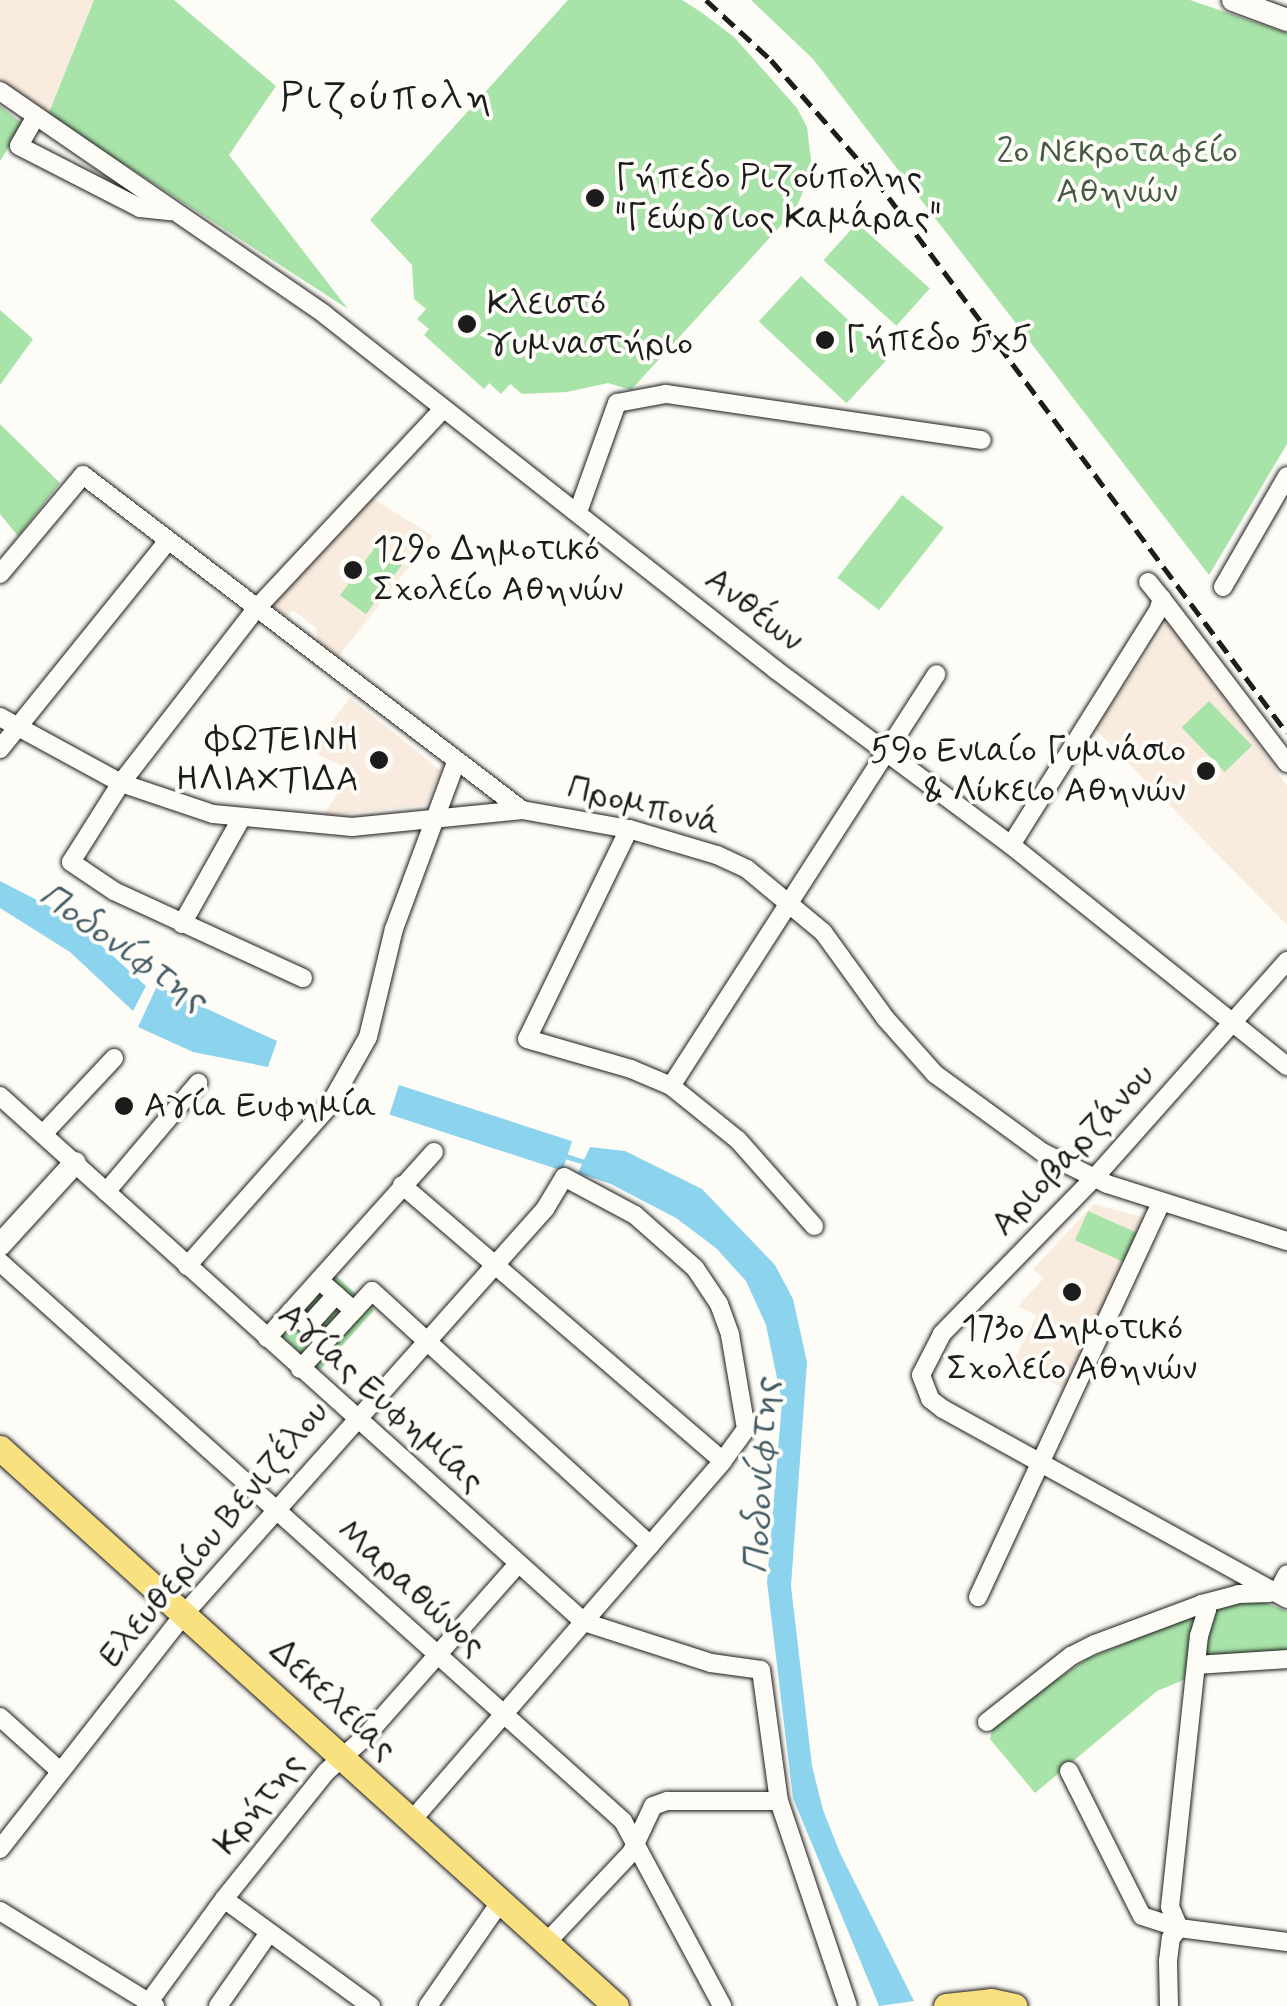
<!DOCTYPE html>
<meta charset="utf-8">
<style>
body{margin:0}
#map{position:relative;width:1287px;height:2006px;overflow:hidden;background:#fdfcf7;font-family:Mynerve,sans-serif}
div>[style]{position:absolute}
.built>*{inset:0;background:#f9ebdd}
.green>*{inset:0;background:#a8e3a9;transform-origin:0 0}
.water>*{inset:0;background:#8cd3ed;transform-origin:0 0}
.stream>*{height:5px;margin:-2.5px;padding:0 2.5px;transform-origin:2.5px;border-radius:2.5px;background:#8cd3ed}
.roads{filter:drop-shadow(0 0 2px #1c1c1c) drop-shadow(0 0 2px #1c1c1c)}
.street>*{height:18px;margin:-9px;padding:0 9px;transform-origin:9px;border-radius:9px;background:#fdfcf7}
.secondary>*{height:22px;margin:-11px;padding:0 11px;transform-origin:11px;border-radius:11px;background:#fdfcf7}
.primary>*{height:25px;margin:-12.5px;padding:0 12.5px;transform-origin:12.5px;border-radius:12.5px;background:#fae180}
.rail>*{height:5px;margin-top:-2.5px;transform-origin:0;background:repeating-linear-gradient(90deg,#1c1c1c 0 15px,transparent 0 23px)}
.dots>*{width:28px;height:28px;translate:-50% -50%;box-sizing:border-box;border:5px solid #fdfcf7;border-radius:50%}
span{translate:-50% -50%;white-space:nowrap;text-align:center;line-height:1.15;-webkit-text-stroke:8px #fdfcf7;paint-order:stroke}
.park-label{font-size:35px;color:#465846}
.poi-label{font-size:35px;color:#1c1c1c}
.left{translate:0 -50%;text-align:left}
.right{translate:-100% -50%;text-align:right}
.street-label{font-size:35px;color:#1c1c1c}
.water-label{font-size:38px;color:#435c65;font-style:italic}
.quarter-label{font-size:40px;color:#1c1c1c;letter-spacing:2.5px}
</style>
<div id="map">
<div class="built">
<div style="clip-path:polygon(0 0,94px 0,48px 115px,0 81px)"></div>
<div style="clip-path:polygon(365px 494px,433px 536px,338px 657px,318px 643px,316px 628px,293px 610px,286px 616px,270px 604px)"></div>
<div style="clip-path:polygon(1169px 621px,1287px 786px,1287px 925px,1095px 729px)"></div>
<div style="clip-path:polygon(350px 698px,440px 770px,426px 805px,323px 816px,352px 771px,309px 750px)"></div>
<div style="clip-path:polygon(1094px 1204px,1145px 1218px,1097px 1325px,1091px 1326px,1068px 1390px,1012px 1364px,1037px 1316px,1018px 1306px,1044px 1278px,1033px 1269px)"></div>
</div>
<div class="green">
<div style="clip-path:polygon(94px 0,174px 0,276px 86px,229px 155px,348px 309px,48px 115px)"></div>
<div style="clip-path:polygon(568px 0,682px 0,701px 12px,734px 37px,797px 108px,807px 127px,812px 168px,796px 209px,631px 390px,608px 383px,567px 392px,522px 394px,510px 384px,501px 394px,489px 383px,484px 389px,424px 335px,429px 329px,417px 319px,426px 309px,414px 299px,412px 265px,370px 220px)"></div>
<div style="clip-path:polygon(751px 0,1190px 0,1287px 33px,1287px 444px,1209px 575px,813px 59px)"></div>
<div style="clip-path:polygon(0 106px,23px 124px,0 161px)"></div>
<div style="left:857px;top:223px;width:98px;height:50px;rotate:42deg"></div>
<div style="left:801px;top:276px;width:120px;height:62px;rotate:43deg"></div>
<div style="clip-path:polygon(0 310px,33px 339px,0 385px)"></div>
<div style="clip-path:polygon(0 424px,60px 483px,18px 536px,0 514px)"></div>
<div style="left:902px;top:495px;width:53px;height:105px;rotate:38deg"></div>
<div style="left:376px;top:546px;width:32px;height:61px;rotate:36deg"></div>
<div style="left:1209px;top:701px;width:62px;height:38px;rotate:46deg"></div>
<div style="left:1088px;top:1211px;width:54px;height:32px;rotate:24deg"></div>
<div style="left:334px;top:1274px;width:54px;height:81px;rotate:42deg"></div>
<div style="clip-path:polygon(1255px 1599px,1287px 1611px,1287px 1659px,1233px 1659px,1157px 1691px,1035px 1793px,990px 1739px,992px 1729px,1026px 1700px,1087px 1659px,1207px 1610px)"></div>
</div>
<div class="water">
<div style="clip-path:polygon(0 881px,70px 917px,146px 986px,133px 1011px,70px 952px,0 908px)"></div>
<div style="clip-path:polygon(157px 986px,277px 1041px,268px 1067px,193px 1052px,138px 1027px)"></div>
<div style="left:399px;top:1085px;width:182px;height:31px;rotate:18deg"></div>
<div style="clip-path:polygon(590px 1147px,625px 1151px,702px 1189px,775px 1265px,793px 1299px,807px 1362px,791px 1586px,812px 1766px,823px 1810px,840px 1853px,914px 2001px,879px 2006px,793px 1798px,767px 1582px,782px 1402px,766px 1325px,746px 1281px,716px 1248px,676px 1218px,611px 1184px,578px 1173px)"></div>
</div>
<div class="stream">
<div style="left:562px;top:1155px;width:24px;rotate:17deg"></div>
</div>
<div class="roads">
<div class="street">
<div style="left:0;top:91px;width:393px;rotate:34.5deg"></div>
<div style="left:324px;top:314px;width:575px;rotate:38.22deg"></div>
<div style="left:776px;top:670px;width:293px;rotate:36.7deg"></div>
<div style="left:1011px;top:845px;width:354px;rotate:38.7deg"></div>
<div style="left:36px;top:116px;width:34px;rotate:120deg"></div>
<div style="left:19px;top:146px;width:136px;rotate:27.1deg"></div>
<div style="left:140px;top:208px;width:31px;rotate:6deg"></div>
<div style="left:578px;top:512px;width:116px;rotate:-70.3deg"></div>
<div style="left:617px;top:403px;width:50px;rotate:-10.4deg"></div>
<div style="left:666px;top:394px;width:319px;rotate:8.3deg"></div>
<div style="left:0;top:574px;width:129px;rotate:-50deg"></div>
<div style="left:83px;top:475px;width:552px;rotate:37.35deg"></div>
<div style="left:522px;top:810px;width:109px;rotate:10.1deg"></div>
<div style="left:629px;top:829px;width:92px;rotate:16.5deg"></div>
<div style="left:717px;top:855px;width:33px;rotate:25deg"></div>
<div style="left:747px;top:869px;width:99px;rotate:39.7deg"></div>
<div style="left:823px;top:932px;width:107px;rotate:54.1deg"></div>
<div style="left:886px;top:1019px;width:74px;rotate:48.3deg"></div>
<div style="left:935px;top:1074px;width:132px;rotate:36.1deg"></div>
<div style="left:1042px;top:1152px;width:72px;rotate:26.2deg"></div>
<div style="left:1107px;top:1184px;width:189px;rotate:17.6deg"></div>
<div style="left:1223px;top:587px;width:128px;rotate:-60deg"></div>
<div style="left:1162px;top:599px;width:206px;rotate:52.7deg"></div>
<div style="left:0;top:717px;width:138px;rotate:28.6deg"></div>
<div style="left:121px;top:783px;width:97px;rotate:18.6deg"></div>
<div style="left:213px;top:814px;width:140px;rotate:5.3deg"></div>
<div style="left:352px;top:827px;width:171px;rotate:-5.7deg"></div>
<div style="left:0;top:749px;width:265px;rotate:-51.1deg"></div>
<div style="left:629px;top:829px;width:233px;rotate:115.9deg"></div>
<div style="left:527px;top:1039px;width:108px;rotate:16.1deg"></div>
<div style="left:631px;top:1069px;width:43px;rotate:23deg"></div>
<div style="left:671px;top:1086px;width:86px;rotate:38.9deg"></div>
<div style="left:738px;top:1140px;width:115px;rotate:48.5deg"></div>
<div style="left:1011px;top:845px;width:276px;rotate:-57.9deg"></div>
<div style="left:1158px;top:611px;width:13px;rotate:-72deg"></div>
<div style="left:1162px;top:599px;width:22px;rotate:-129deg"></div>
<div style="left:182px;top:924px;width:120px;rotate:-60.7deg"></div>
<div style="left:1287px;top:961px;width:290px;rotate:131.6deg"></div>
<div style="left:1094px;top:1178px;width:218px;rotate:134.3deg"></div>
<div style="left:942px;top:1334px;width:46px;rotate:117.1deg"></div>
<div style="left:921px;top:1375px;width:26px;rotate:69deg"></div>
<div style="left:930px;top:1399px;width:16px;rotate:38deg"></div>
<div style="left:943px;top:1409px;width:393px;rotate:28.9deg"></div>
<div style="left:303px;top:978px;width:208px;rotate:-155.3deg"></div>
<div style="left:114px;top:891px;width:52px;rotate:-146deg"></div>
<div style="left:71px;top:862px;width:93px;rotate:-57.7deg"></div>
<div style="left:121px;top:783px;width:219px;rotate:-52.2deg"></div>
<div style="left:255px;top:610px;width:275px;rotate:-46.9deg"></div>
<div style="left:671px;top:1086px;width:490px;rotate:-57.2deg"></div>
<div style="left:0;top:1096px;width:786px;rotate:42.01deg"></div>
<div style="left:584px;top:1622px;width:133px;rotate:17.9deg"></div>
<div style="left:711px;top:1663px;width:50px;rotate:8deg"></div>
<div style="left:761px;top:1670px;width:132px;rotate:82.2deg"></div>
<div style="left:779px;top:1801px;width:216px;rotate:71.4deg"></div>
<div style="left:43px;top:1134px;width:104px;rotate:-46.9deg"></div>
<div style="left:402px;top:1185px;width:423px;rotate:40.7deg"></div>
<div style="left:106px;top:1192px;width:143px;rotate:-49.8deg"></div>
<div style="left:0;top:1262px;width:837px;rotate:41.9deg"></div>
<div style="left:623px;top:1821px;width:210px;rotate:61.8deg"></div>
<div style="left:187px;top:1266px;width:214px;rotate:-48.4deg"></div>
<div style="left:329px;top:1106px;width:79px;rotate:-60.5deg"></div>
<div style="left:368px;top:1037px;width:111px;rotate:-76.5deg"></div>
<div style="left:394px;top:929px;width:178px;rotate:-69.6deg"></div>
<div style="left:319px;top:1280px;width:45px;rotate:41.4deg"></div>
<div style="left:291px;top:1311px;width:45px;rotate:41.4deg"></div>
<div style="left:308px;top:1326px;width:42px;rotate:-47.9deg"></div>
<div style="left:267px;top:1338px;width:250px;rotate:-48.1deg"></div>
<div style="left:300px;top:1369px;width:106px;rotate:-47.3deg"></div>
<div style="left:372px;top:1291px;width:377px;rotate:42.4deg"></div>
<div style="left:1277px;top:1593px;width:21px;rotate:-62deg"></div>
<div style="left:978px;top:1597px;width:435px;rotate:-65.1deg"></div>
<div style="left:1197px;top:1665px;width:90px;rotate:-3.8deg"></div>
<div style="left:0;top:1717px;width:81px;rotate:42deg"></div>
<div style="left:987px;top:1722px;width:107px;rotate:-38.2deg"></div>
<div style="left:1071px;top:1656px;width:27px;rotate:-27deg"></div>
<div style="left:1095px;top:1644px;width:114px;rotate:-20.5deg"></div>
<div style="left:1202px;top:1604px;width:38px;rotate:-15deg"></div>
<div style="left:1239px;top:1594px;width:31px;rotate:-2deg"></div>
<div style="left:1069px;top:1771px;width:162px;rotate:63.3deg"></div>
<div style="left:1142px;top:1916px;width:39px;rotate:18deg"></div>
<div style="left:1179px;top:1928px;width:109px;rotate:7.4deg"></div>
<div style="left:0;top:1849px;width:301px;rotate:-51.9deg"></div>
<div style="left:186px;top:1612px;width:540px;rotate:-48.3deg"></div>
<div style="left:545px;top:1209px;width:37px;rotate:-59deg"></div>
<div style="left:564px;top:1177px;width:81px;rotate:28.2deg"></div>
<div style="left:635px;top:1215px;width:80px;rotate:41.5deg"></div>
<div style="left:695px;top:1268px;width:43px;rotate:56.3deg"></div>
<div style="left:719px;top:1304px;width:33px;rotate:70deg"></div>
<div style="left:730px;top:1335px;width:95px;rotate:80.3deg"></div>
<div style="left:746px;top:1429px;width:39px;rotate:126deg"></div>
<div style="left:723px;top:1461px;width:475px;rotate:130.9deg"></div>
<div style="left:224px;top:1899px;width:182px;rotate:36.1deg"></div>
<div style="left:0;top:1911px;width:182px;rotate:31.5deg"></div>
<div style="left:1179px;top:1928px;width:23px;rotate:-113deg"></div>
<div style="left:1170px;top:1907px;width:273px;rotate:-83.9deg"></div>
<div style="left:1199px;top:1636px;width:27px;rotate:-73deg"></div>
<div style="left:1207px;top:1610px;width:8px;rotate:-130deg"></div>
<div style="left:547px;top:1942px;width:122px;rotate:-46.7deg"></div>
<div style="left:631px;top:1853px;width:52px;rotate:-64.9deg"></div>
<div style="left:653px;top:1806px;width:15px;rotate:-20deg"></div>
<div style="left:667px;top:1801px;width:112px"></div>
<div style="left:146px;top:2006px;width:132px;rotate:-53.9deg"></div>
<div style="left:224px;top:1899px;width:163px;rotate:-51.2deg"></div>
<div style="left:326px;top:1772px;width:51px;rotate:-41.8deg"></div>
<div style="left:364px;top:1738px;width:230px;rotate:-48.5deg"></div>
<div style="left:218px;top:2006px;width:89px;rotate:-55.1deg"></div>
<div style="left:428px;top:2006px;width:128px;rotate:-55.2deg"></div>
<div style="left:1169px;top:2006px;width:45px;rotate:-91.3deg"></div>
<div style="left:1168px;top:1961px;width:23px;rotate:-83deg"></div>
<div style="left:1171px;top:1938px;width:13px;rotate:-51deg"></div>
</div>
<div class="secondary">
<div style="left:1233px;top:0;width:58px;rotate:20.3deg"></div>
<div style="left:0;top:1245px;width:111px;rotate:-47.6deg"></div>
</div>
<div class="primary">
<div style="left:0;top:1448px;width:831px;rotate:42.17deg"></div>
<div style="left:946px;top:2006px;width:45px;rotate:-6.3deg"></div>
<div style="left:991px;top:2001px;width:24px;rotate:12deg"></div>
</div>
</div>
<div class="rail">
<div style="left:706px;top:0;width:88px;rotate:42.7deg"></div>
<div style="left:771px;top:60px;width:158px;rotate:48.8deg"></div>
<div style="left:875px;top:179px;width:690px;rotate:53.36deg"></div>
</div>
<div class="dots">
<div style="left:595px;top:198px;background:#1c1c1c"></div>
<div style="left:467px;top:324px;background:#1c1c1c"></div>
<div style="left:825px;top:340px;background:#1c1c1c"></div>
<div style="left:353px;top:570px;background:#1c1c1c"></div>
<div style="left:379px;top:760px;background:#1c1c1c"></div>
<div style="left:1206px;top:771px;background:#1c1c1c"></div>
<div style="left:124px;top:1106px;background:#1c1c1c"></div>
<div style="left:1072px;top:1292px;background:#1c1c1c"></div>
</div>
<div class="park-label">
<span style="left:1117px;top:172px">2ο Νεκροταφείο<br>Αθηνών</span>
</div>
<div class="poi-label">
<span class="left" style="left:615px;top:198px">Γήπεδο Ριζούπολης<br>"Γεώργιος Καμάρας"</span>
<span class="left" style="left:487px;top:324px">Κλειστό<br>γυμναστήριο</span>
<span class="left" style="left:845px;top:340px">Γήπεδο 5x5</span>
<span class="left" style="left:373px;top:570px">129ο Δημοτικό<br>Σχολείο Αθηνών</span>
<span class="right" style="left:359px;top:760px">ΦΩΤΕΙΝΗ<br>ΗΛΙΑΧΤΙΔΑ</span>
<span class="right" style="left:1186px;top:771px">59ο Ενιαίο Γυμνάσιο<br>&amp; Λύκειο Αθηνών</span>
<span class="left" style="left:144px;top:1106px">Αγία Ευφημία</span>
<span style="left:1072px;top:1349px">173ο Δημοτικό<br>Σχολείο Αθηνών</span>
</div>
<div class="street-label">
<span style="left:754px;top:610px;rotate:38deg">Ανθέων</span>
<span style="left:644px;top:806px;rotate:14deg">Προμπονά</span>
<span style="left:1073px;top:1150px;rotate:-47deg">Αριοβαρζάνου</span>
<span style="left:381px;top:1398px;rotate:42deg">Αγίας Ευφημίας</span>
<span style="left:214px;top:1534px;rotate:-50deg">Ελευθερίου Βενιζέλου</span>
<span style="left:411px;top:1588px;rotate:42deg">Μαραθώνος</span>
<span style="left:333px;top:1700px;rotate:43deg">Δεκελείας</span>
<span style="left:259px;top:1804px;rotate:-51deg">Κρήτης</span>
</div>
<div class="water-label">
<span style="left:123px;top:948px;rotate:35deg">Ποδονίφτης</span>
<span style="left:762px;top:1476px;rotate:-87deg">Ποδονίφτης</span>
</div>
<div class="quarter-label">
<span style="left:387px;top:98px">Ριζούπολη</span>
</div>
</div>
